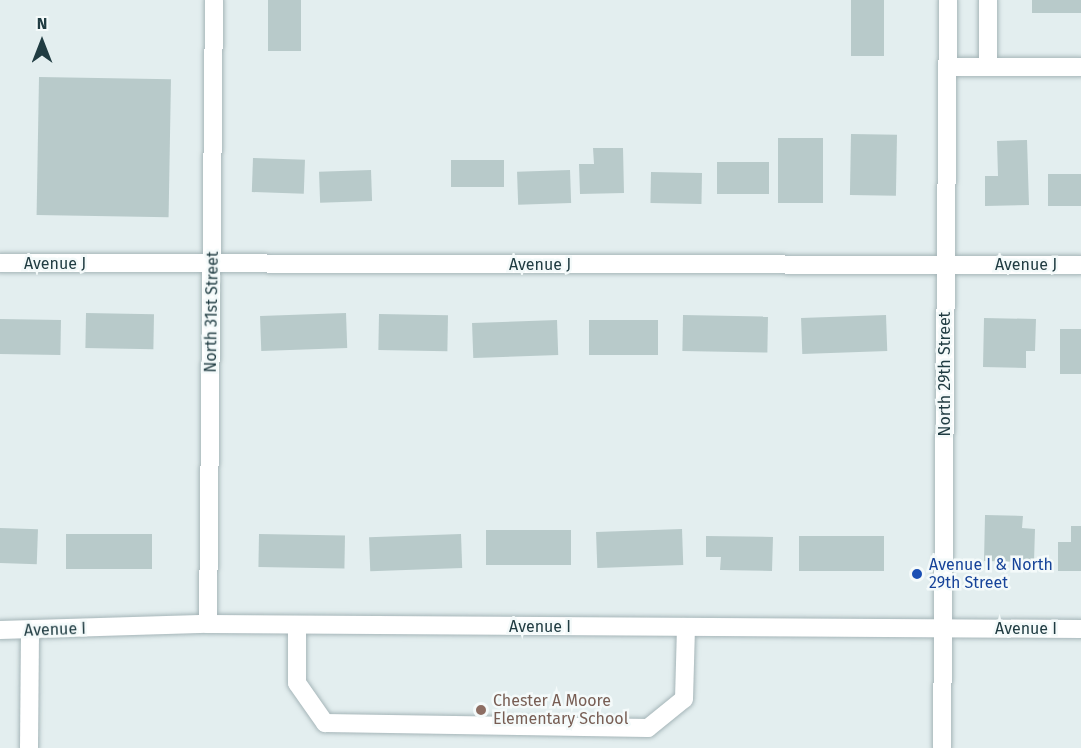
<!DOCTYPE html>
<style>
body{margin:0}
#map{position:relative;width:1081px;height:748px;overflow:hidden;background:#e3eeef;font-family:"Fira Sans",sans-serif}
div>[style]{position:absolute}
.building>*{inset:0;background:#b8caca;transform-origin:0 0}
.roads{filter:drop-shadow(0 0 2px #a5b5b8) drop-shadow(0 0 2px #a5b5b8)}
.minor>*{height:18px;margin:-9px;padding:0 9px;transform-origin:9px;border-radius:9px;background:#fff}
.dots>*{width:16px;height:16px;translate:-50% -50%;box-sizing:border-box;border:3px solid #f4fafa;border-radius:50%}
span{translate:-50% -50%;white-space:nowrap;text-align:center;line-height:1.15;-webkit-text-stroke:5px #f4fafa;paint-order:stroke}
.street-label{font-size:16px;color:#203c42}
.transit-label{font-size:16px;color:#164399}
.left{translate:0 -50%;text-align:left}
.education-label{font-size:16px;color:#785e54}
.north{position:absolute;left:12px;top:12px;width:60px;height:60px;-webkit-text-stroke:4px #f4fafa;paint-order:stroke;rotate:0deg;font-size:16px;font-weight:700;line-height:24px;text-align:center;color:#203c42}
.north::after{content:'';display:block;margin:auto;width:21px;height:27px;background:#203c42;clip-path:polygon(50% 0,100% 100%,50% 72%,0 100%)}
</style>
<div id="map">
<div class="building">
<div style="left:268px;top:0;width:33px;height:51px"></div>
<div style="left:851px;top:0;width:33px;height:56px"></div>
<div style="left:1032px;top:0;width:49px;height:13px"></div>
<div style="left:39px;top:77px;width:132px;height:138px;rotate:1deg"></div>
<div style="left:851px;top:134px;width:46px;height:61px;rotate:1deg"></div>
<div style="left:778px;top:138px;width:45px;height:65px"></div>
<div style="clip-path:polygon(1027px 140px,1029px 205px,985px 206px,985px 176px,998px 176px,997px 141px)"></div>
<div style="clip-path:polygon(593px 148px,623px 148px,624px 193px,580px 194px,579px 164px,594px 164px)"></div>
<div style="left:253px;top:158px;width:52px;height:34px;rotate:2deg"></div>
<div style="left:451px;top:160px;width:53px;height:27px"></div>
<div style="left:717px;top:162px;width:52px;height:32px"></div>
<div style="left:371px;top:170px;width:31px;height:52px;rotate:88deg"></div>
<div style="left:570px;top:170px;width:33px;height:53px;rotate:88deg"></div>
<div style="left:651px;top:172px;width:51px;height:31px;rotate:1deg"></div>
<div style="left:1081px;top:174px;width:32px;height:33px;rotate:90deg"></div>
<div style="left:86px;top:313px;width:68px;height:35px;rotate:1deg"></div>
<div style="left:346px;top:313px;width:35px;height:86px;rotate:88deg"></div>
<div style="left:379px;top:314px;width:69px;height:36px;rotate:1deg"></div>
<div style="left:683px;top:315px;width:85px;height:36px;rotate:1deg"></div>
<div style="left:886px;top:315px;width:36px;height:85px;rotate:88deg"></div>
<div style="clip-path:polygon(984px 318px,1036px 319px,1035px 351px,1026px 351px,1026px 368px,983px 367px)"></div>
<div style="left:0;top:319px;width:61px;height:35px;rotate:1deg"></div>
<div style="left:557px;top:320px;width:35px;height:85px;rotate:88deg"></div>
<div style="left:658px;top:320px;width:35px;height:69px;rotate:90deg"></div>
<div style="left:1060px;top:329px;width:21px;height:45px"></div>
<div style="clip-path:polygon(985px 515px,1023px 516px,1022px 528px,1035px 529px,1034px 562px,984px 561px)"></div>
<div style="clip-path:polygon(1071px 526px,1081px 526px,1081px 571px,1058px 571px,1058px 542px,1071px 542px)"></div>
<div style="left:0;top:528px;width:38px;height:35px;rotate:2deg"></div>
<div style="left:682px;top:529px;width:36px;height:86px;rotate:88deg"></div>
<div style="left:486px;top:530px;width:85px;height:35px"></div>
<div style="left:66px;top:534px;width:86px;height:35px"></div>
<div style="left:259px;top:534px;width:86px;height:33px;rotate:1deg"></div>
<div style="left:461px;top:534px;width:34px;height:92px;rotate:88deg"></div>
<div style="clip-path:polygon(706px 536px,773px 537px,772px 571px,720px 570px,721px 557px,706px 557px)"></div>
<div style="left:884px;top:536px;width:35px;height:85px;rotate:90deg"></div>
</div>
<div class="roads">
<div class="minor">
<div style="left:948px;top:67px;width:133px"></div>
<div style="left:988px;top:67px;width:67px;rotate:-90deg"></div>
<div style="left:0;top:263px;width:1081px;rotate:0.11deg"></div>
<div style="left:208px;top:624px;width:624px;rotate:-89.45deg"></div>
<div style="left:297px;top:625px;width:58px;rotate:90deg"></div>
<div style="left:297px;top:683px;width:49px;rotate:55deg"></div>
<div style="left:325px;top:723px;width:323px;rotate:0.9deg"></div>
<div style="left:648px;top:728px;width:46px;rotate:-38.9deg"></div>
<div style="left:684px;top:699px;width:72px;rotate:-88.4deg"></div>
<div style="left:0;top:630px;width:208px;rotate:-1.7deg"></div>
<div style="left:208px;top:624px;width:873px;rotate:0.33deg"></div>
<div style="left:29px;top:748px;width:117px;rotate:-89.5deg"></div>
<div style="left:942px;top:748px;width:748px;rotate:-89.54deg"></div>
</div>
</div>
<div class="dots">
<div style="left:917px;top:574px;background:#1a4fb4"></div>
<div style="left:481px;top:710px;background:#8d6e63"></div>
</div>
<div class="street-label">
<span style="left:55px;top:264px">Avenue J</span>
<span style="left:540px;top:265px">Avenue J</span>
<span style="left:1026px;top:265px">Avenue J</span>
<span style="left:212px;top:312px;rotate:-89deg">North 31st Street</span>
<span style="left:945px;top:374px;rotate:-90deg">North 29th Street</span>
<span style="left:540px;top:627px">Avenue I</span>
<span style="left:1026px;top:629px">Avenue I</span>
<span style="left:55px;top:630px;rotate:-2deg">Avenue I</span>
</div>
<div class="transit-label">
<span class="left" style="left:929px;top:574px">Avenue I &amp; North<br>29th Street</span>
</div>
<div class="education-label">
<span class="left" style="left:493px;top:710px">Chester A Moore<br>Elementary School</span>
</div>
<div class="north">N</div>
</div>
